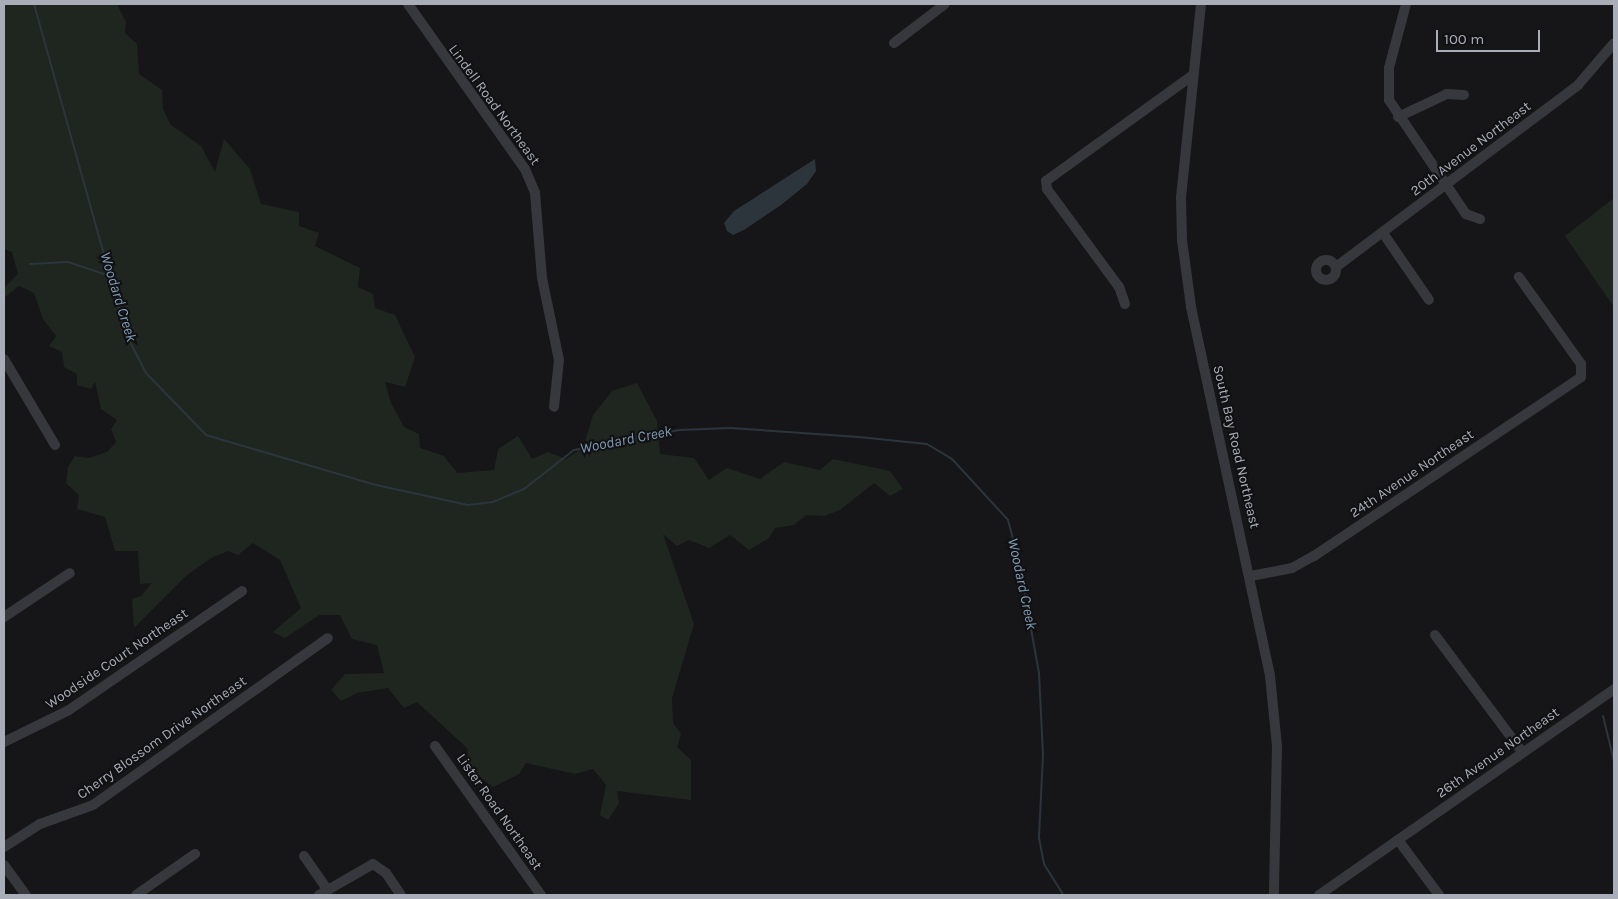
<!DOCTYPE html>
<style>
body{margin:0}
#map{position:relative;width:1618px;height:899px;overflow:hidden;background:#161618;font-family:Karla,sans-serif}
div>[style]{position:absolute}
.green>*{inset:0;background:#1e261f}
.water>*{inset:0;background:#2c353c}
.stream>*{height:2px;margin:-1px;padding:0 1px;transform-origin:1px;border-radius:1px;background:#2c353c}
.minor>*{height:10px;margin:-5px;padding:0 5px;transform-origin:5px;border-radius:5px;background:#37383d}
.minor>.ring{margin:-5px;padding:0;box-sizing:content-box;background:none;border:10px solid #37383d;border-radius:50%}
span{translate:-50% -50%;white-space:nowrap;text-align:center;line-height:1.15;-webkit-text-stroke:4px #111113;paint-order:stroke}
.street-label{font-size:14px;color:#a8adb8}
.water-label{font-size:15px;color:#7f9bb3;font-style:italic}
.frame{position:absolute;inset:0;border:5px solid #a8adb8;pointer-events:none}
.scale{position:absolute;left:1436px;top:30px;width:104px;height:22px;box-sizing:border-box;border:2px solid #a8adb8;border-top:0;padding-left:6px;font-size:15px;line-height:18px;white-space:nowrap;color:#a8adb8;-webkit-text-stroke:4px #111113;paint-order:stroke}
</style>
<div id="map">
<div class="green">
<div style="clip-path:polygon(4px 4px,117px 4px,126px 22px,125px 33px,137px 44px,139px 74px,162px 90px,163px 109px,171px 125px,201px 146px,215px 172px,224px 139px,250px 169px,261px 204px,299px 212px,299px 226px,319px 233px,315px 246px,360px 268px,358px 287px,373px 294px,375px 308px,395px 315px,415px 357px,405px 387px,385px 382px,391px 403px,404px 427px,419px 434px,420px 448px,444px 456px,457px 473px,494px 470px,498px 449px,518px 436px,532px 459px,548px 452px,566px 459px,583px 448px,593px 415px,612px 391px,637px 383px,657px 421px,660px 454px,694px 458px,709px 480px,727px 468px,760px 479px,784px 462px,820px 470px,833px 459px,890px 471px,903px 489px,890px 496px,874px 483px,840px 510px,824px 516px,806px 515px,794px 525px,775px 528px,769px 538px,749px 550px,730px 535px,709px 548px,689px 540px,677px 546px,663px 534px,694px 624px,672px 698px,673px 723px,681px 734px,677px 747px,691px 760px,691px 800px,617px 791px,619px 803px,608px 820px,600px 815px,606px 785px,593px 769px,575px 774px,526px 763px,519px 774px,493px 787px,470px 769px,467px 748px,417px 702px,404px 708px,388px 688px,357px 693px,341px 701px,331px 690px,345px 674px,384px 673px,377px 645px,352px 639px,340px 615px,319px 615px,285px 638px,273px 632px,301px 608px,280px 560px,253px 543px,238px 555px,228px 551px,211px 558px,186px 576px,134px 628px,132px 599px,141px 596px,152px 583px,140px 584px,138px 551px,115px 551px,105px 517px,77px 509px,79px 495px,66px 483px,68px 467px,75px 456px,89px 458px,107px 452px,116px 442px,111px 429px,117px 420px,101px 409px,95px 382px,91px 389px,77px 385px,77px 374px,64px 367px,62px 352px,49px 346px,56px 336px,43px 319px,34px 293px,19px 286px,4px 298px,4px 288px,18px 274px,12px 252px,4px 249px)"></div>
<div style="clip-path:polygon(1614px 198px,1614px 307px,1565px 236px)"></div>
</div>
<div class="water">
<div style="clip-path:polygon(815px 159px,816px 171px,807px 184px,781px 205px,744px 230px,733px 235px,727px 231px,724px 223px,734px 211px)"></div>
</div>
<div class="stream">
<div style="left:34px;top:4px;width:343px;rotate:74.4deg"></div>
<div style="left:126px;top:334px;width:44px;rotate:62.9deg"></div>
<div style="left:146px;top:373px;width:86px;rotate:45.9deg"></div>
<div style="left:206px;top:435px;width:177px;rotate:16.4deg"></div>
<div style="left:376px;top:485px;width:94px;rotate:12.3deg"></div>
<div style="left:468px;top:505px;width:25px;rotate:-7deg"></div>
<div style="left:493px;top:502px;width:34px;rotate:-23deg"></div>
<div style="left:524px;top:489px;width:63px;rotate:-38deg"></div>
<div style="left:574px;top:450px;width:107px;rotate:-10.8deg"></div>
<div style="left:679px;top:430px;width:52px;rotate:-2.2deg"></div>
<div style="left:731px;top:428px;width:128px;rotate:4deg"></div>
<div style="left:859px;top:437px;width:68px;rotate:5.9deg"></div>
<div style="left:927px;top:444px;width:29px;rotate:31deg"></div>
<div style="left:952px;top:459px;width:83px;rotate:47.4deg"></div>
<div style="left:1008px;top:520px;width:43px;rotate:75.3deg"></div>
<div style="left:1019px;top:562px;width:113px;rotate:79.8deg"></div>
<div style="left:1039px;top:673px;width:82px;rotate:87.2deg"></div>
<div style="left:1043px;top:755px;width:83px;rotate:92.8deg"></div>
<div style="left:1039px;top:838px;width:26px;rotate:79deg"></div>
<div style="left:1044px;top:864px;width:36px;rotate:58deg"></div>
<div style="left:30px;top:264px;width:38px;rotate:-3deg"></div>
<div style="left:68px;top:262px;width:44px;rotate:18.4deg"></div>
<div style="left:1603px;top:716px;width:46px;rotate:76.3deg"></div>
</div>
<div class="minor">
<div style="left:408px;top:4px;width:202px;rotate:54.7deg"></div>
<div style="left:525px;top:169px;width:26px;rotate:67deg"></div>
<div style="left:535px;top:193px;width:85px;rotate:85.3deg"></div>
<div style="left:542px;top:278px;width:84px;rotate:78.3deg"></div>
<div style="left:559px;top:360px;width:47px;rotate:96.1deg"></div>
<div style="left:1201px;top:4px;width:195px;rotate:95.9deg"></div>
<div style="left:1181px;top:198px;width:42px;rotate:88.6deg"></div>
<div style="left:1182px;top:240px;width:68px;rotate:82.3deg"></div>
<div style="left:1191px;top:307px;width:377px;rotate:77.9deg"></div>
<div style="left:1270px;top:676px;width:70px;rotate:84.3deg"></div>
<div style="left:1277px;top:746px;width:149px;rotate:91.2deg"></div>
<div style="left:1406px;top:4px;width:66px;rotate:104.9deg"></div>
<div style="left:1389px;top:68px;width:32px;rotate:90deg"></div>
<div style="left:1389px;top:100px;width:138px;rotate:56deg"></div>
<div style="left:1466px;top:214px;width:15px;rotate:20deg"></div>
<div style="left:894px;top:43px;width:64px;rotate:-37.4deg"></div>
<div style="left:1398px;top:117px;width:54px;rotate:-25.1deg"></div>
<div style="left:1447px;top:94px;width:17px;rotate:3deg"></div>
<div style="left:1383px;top:233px;width:81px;rotate:55.5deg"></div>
<div class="ring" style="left:1316px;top:260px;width:10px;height:10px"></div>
<div style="left:1336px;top:267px;width:303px;rotate:-36.9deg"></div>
<div style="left:1578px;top:85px;width:55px;rotate:-49.4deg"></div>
<div style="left:1125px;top:304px;width:18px;rotate:-109deg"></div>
<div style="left:1119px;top:287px;width:122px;rotate:-126.3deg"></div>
<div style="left:1047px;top:189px;width:8px;rotate:-97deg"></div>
<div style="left:1046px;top:181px;width:181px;rotate:-35.8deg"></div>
<div style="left:4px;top:359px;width:100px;rotate:59.3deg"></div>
<div style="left:1251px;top:576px;width:42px;rotate:-11deg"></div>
<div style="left:1292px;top:568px;width:25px;rotate:-29deg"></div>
<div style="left:1314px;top:556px;width:321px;rotate:-33.8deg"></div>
<div style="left:1581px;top:377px;width:13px;rotate:-90deg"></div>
<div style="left:1581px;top:364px;width:107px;rotate:-125.5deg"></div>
<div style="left:4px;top:617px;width:79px;rotate:-33.7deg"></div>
<div style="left:1435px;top:635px;width:147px;rotate:53.3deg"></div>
<div style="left:4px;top:742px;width:72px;rotate:-26.2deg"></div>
<div style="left:69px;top:710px;width:210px;rotate:-34.5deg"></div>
<div style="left:435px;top:746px;width:183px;rotate:54.6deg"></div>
<div style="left:1398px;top:840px;width:69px;rotate:53.3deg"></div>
<div style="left:4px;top:847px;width:43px;rotate:-32.6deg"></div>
<div style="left:40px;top:824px;width:56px;rotate:-19.7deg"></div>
<div style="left:93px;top:805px;width:288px;rotate:-35.4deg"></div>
<div style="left:304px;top:856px;width:40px;rotate:55.1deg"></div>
<div style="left:4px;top:865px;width:37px;rotate:54deg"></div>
<div style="left:136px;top:895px;width:72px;rotate:-34.8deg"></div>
<div style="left:319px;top:895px;width:62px;rotate:-29.9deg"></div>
<div style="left:373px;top:864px;width:16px;rotate:35deg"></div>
<div style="left:386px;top:873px;width:27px;rotate:56deg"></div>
<div style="left:1319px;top:895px;width:360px;rotate:-34.9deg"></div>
</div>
<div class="street-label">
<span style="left:494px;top:105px;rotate:54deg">Lindell Road Northeast</span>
<span style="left:1471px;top:149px;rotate:-37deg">20th Avenue Northeast</span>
<span style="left:1236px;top:447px;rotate:77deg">South Bay Road Northeast</span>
<span style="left:1412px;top:474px;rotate:-34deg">24th Avenue Northeast</span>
<span style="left:117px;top:659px;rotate:-34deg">Woodside Court Northeast</span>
<span style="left:162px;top:738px;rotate:-35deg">Cherry Blossom Drive Northeast</span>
<span style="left:1498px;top:753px;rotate:-35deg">26th Avenue Northeast</span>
<span style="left:499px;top:812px;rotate:55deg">Lister Road Northeast</span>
</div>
<div class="water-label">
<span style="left:118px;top:297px;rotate:73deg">Woodard Creek</span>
<span style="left:626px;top:440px;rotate:-11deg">Woodard Creek</span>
<span style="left:1022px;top:584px;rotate:78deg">Woodard Creek</span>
</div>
<div class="frame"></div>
<div class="scale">100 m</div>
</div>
